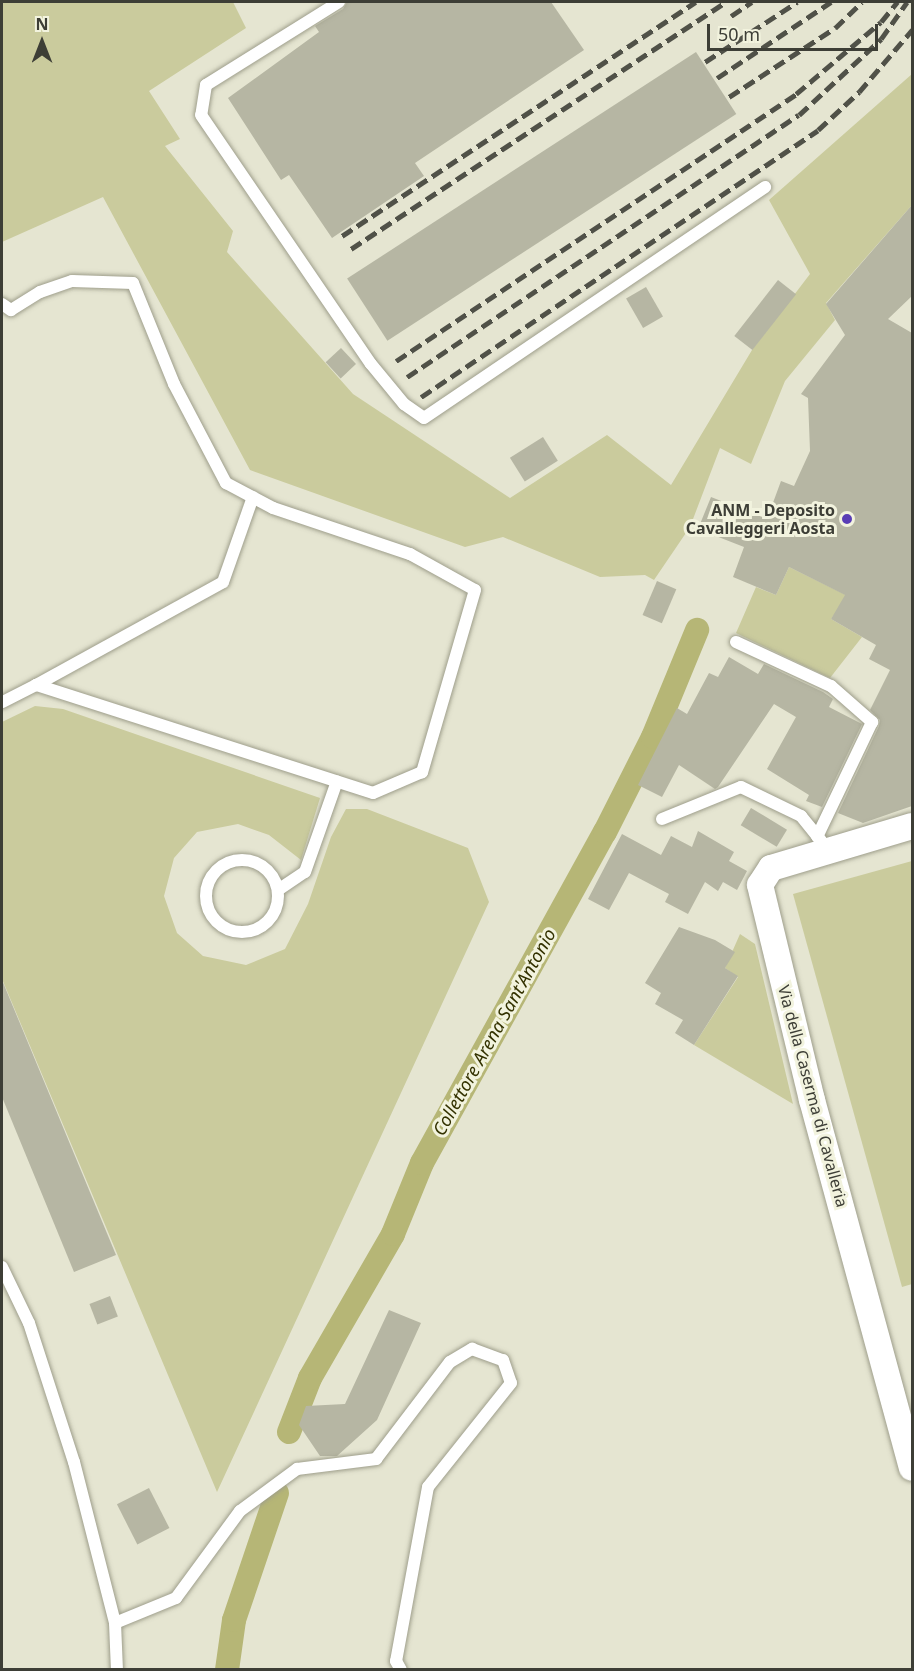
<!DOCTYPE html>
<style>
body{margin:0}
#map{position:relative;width:914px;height:1671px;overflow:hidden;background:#e5e5d1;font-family:"Noto Sans",sans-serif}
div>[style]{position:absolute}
.green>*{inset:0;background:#cacb9d}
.canal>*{height:24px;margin:-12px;padding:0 12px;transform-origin:12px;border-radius:12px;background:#b6b676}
.building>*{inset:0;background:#b6b6a3;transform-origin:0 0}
.roads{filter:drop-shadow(0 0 2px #9e9e8b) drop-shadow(0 0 2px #9e9e8b)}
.service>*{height:12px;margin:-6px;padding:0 6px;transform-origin:6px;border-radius:6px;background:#fff}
.service>.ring{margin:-6px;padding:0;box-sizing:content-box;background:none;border:12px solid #fff;border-radius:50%}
.minor>*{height:26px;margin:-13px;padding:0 13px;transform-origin:13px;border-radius:13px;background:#fff}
.rail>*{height:4.5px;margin-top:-2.25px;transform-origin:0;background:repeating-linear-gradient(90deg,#505148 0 12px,transparent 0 18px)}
.dots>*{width:16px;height:16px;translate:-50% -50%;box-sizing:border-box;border:3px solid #f2f3de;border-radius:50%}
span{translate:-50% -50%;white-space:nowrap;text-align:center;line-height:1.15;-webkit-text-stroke:6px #f2f3de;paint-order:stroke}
.poi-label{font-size:16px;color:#3d3e36;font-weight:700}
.right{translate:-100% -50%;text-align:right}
.street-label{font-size:16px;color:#3d3e36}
.water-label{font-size:18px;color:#333200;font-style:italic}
.frame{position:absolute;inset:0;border:3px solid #3d3e36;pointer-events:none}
.north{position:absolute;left:12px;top:12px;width:60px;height:60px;-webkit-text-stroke:4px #f2f3de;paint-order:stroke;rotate:0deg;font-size:16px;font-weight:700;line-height:24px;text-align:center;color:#3d3e36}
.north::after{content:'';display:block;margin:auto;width:21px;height:27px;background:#3d3e36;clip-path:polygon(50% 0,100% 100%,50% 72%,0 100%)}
.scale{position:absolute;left:707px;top:24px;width:171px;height:27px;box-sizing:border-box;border:3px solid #3d3e36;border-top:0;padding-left:8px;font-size:18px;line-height:21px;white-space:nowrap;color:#3d3e36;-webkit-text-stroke:4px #f2f3de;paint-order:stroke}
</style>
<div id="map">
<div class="green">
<div style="clip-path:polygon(2px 2px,233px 2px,246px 28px,149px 91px,180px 139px,165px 146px,233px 231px,227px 252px,353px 394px,510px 498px,607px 435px,671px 485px,752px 350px,810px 274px,769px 200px,912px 74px,912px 205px,826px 303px,835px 320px,785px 381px,751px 464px,720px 448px,690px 527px,654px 580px,645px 575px,600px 577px,503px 537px,465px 547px,250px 470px,103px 197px,2px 242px)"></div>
<div style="clip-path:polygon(789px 567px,848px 596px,831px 619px,862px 637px,830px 678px,736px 633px,756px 587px,776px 595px)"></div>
<div style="clip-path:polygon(35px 706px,63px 709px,320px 798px,301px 860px,269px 835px,238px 824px,197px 832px,174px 858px,164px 896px,177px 933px,203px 956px,246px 965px,285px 949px,308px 904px,331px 837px,346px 809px,367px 809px,468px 848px,489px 902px,217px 1492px,2px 979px,2px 722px)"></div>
<div style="clip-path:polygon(912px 861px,912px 1284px,902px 1287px,793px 894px)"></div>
<div style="clip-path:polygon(740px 934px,755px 944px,793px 1104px,694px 1045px,738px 977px,725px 968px)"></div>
</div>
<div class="canal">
<div style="left:289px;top:1432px;width:58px;rotate:-68.7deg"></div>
<div style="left:310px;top:1378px;width:166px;rotate:-60deg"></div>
<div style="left:393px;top:1234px;width:77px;rotate:-67.8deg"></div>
<div style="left:422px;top:1163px;width:378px;rotate:-61.1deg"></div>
<div style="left:605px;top:832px;width:106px;rotate:-63.2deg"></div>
<div style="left:653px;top:737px;width:116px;rotate:-67.6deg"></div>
<div style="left:227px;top:1670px;width:50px;rotate:-82deg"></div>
<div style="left:234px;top:1620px;width:134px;rotate:-71.3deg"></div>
</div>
<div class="building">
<div style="clip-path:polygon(347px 2px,551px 2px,584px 50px,415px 163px,424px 176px,332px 238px,289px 175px,281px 180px,228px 98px,319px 32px,315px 26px,343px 9px)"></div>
<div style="left:696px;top:52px;width:74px;height:416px;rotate:57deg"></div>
<div style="clip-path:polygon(912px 205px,912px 296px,888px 319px,912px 333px,912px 806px,863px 823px,838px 813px,879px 726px,880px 720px,870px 710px,890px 670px,869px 659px,876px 645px,831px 619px,845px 595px,789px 567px,776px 595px,733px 577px,744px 547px,698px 529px,711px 497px,767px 519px,781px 481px,794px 486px,810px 451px,808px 398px,801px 394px,845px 335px,826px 304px)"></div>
<div style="left:778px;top:280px;width:23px;height:71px;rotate:38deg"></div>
<div style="left:646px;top:287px;width:34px;height:23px;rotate:60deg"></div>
<div style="left:341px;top:348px;width:22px;height:21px;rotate:47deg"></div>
<div style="left:543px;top:437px;width:28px;height:39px;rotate:58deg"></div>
<div style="left:657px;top:581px;width:21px;height:37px;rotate:23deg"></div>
<div style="clip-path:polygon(729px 657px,758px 674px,764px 664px,823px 692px,833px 699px,829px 707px,862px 724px,822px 807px,806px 801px,809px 795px,767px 769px,796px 717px,774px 704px,718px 787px,715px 789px,679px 765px,662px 797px,638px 785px,677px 708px,687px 714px,709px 673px,718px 677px)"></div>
<div style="left:751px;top:808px;width:42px;height:20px;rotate:31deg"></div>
<div style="clip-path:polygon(698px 831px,734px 852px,729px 861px,747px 871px,737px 890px,723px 882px,718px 891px,705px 882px,688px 914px,665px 902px,669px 894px,629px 873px,609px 910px,588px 899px,622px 834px,661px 855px,671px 836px,692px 847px)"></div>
<div style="clip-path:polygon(679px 927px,715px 940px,735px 952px,725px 968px,738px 976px,694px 1045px,675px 1033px,683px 1020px,655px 1004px,661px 993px,645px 983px)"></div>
<div style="clip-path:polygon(2px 980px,116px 1255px,74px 1272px,2px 1097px)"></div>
<div style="left:110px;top:1296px;width:22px;height:22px;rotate:69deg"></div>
<div style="clip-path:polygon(389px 1310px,421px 1323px,377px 1420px,337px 1456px,320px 1456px,299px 1425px,306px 1406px,345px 1404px)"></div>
<div style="left:149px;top:1488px;width:45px;height:36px;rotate:63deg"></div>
</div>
<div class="roads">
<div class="service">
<div style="left:339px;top:2px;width:157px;rotate:148deg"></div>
<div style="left:206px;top:85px;width:30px;rotate:99deg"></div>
<div style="left:201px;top:115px;width:301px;rotate:55.7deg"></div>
<div style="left:371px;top:364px;width:52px;rotate:50.5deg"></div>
<div style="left:404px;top:404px;width:24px;rotate:35deg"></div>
<div style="left:424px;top:418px;width:412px;rotate:-34.1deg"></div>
<div style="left:2px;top:304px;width:11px;rotate:34deg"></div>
<div style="left:11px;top:310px;width:34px;rotate:-32deg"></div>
<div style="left:40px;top:292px;width:34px;rotate:-19deg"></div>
<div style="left:72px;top:281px;width:61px;rotate:1.9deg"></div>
<div style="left:133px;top:283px;width:109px;rotate:67.9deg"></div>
<div style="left:174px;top:384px;width:112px;rotate:62.3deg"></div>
<div style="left:226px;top:483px;width:53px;rotate:28deg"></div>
<div style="left:273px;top:508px;width:145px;rotate:18.6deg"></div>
<div style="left:410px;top:554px;width:74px;rotate:29deg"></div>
<div style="left:475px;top:590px;width:190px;rotate:106.2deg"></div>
<div style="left:422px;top:772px;width:53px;rotate:156.8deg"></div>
<div style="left:373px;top:793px;width:354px;rotate:-162.2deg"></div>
<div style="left:36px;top:685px;width:38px;rotate:153deg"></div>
<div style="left:736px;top:642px;width:105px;rotate:24.9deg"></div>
<div style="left:831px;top:686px;width:55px;rotate:41.3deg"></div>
<div style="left:872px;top:722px;width:127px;rotate:115.6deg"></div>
<div style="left:36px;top:685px;width:213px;rotate:-28.8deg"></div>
<div style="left:223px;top:582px;width:90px;rotate:-70.6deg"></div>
<div style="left:662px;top:819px;width:85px;rotate:-22.1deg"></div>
<div style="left:741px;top:787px;width:67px;rotate:25.8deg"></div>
<div style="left:801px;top:816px;width:32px;rotate:51deg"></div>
<div class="ring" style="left:206px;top:860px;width:60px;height:60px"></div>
<div style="left:278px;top:890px;width:32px;rotate:-34deg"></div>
<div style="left:305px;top:872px;width:96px;rotate:-70.6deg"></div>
<div style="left:2px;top:1267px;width:62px;rotate:64.3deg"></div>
<div style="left:29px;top:1323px;width:146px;rotate:72.1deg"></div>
<div style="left:74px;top:1462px;width:166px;rotate:75.7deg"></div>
<div style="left:115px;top:1623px;width:47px;rotate:87.6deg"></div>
<div style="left:115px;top:1623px;width:66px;rotate:-22.3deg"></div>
<div style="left:176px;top:1598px;width:108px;rotate:-53.7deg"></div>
<div style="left:240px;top:1511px;width:71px;rotate:-36.4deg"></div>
<div style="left:297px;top:1469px;width:80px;rotate:-7.2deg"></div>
<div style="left:376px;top:1459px;width:122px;rotate:-52.7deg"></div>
<div style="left:450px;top:1362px;width:26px;rotate:-31deg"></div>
<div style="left:472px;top:1349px;width:33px;rotate:20deg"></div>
<div style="left:503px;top:1360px;width:24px;rotate:71deg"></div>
<div style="left:511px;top:1383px;width:133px;rotate:128.6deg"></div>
<div style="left:428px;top:1487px;width:177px;rotate:100.4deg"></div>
<div style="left:396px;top:1661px;width:10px;rotate:61deg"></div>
</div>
<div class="minor">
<div style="left:912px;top:826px;width:147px;rotate:163.4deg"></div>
<div style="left:771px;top:868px;width:20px;rotate:123deg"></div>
<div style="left:760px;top:885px;width:221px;rotate:76.4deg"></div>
<div style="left:812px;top:1100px;width:381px;rotate:74.8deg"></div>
</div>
</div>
<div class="rail">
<div style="left:731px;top:16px;width:25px;rotate:-34deg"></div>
<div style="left:705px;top:62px;width:110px;rotate:-33.1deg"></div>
<div style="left:717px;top:78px;width:137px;rotate:-33.7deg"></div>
<div style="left:729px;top:97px;width:126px;rotate:-33.1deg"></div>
<div style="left:835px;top:28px;width:37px;rotate:-44deg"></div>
<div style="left:342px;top:236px;width:424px;rotate:-33.5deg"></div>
<div style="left:351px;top:249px;width:449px;rotate:-33.4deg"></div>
<div style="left:396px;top:361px;width:481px;rotate:-33.7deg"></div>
<div style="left:796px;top:94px;width:111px;rotate:-40.3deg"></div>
<div style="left:881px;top:22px;width:26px;rotate:-51deg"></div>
<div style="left:407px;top:377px;width:471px;rotate:-33.8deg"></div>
<div style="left:799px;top:115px;width:112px;rotate:-42.8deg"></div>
<div style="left:881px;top:39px;width:45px;rotate:-54.9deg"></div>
<div style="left:421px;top:397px;width:478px;rotate:-33.9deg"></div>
<div style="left:818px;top:130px;width:56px;rotate:-42.8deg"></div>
<div style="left:859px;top:92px;width:82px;rotate:-49.5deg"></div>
</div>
<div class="dots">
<div style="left:847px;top:519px;background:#593db5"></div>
</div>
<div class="poi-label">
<span class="right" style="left:835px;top:519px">ANM - Deposito<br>Cavalleggeri Aosta</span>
</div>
<div class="street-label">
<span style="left:813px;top:1096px;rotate:75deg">Via della Caserma di Cavalleria</span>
</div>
<div class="water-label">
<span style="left:494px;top:1032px;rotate:-61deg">Collettore Arena Sant'Antonio</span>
</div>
<div class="frame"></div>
<div class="north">N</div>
<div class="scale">50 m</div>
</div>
